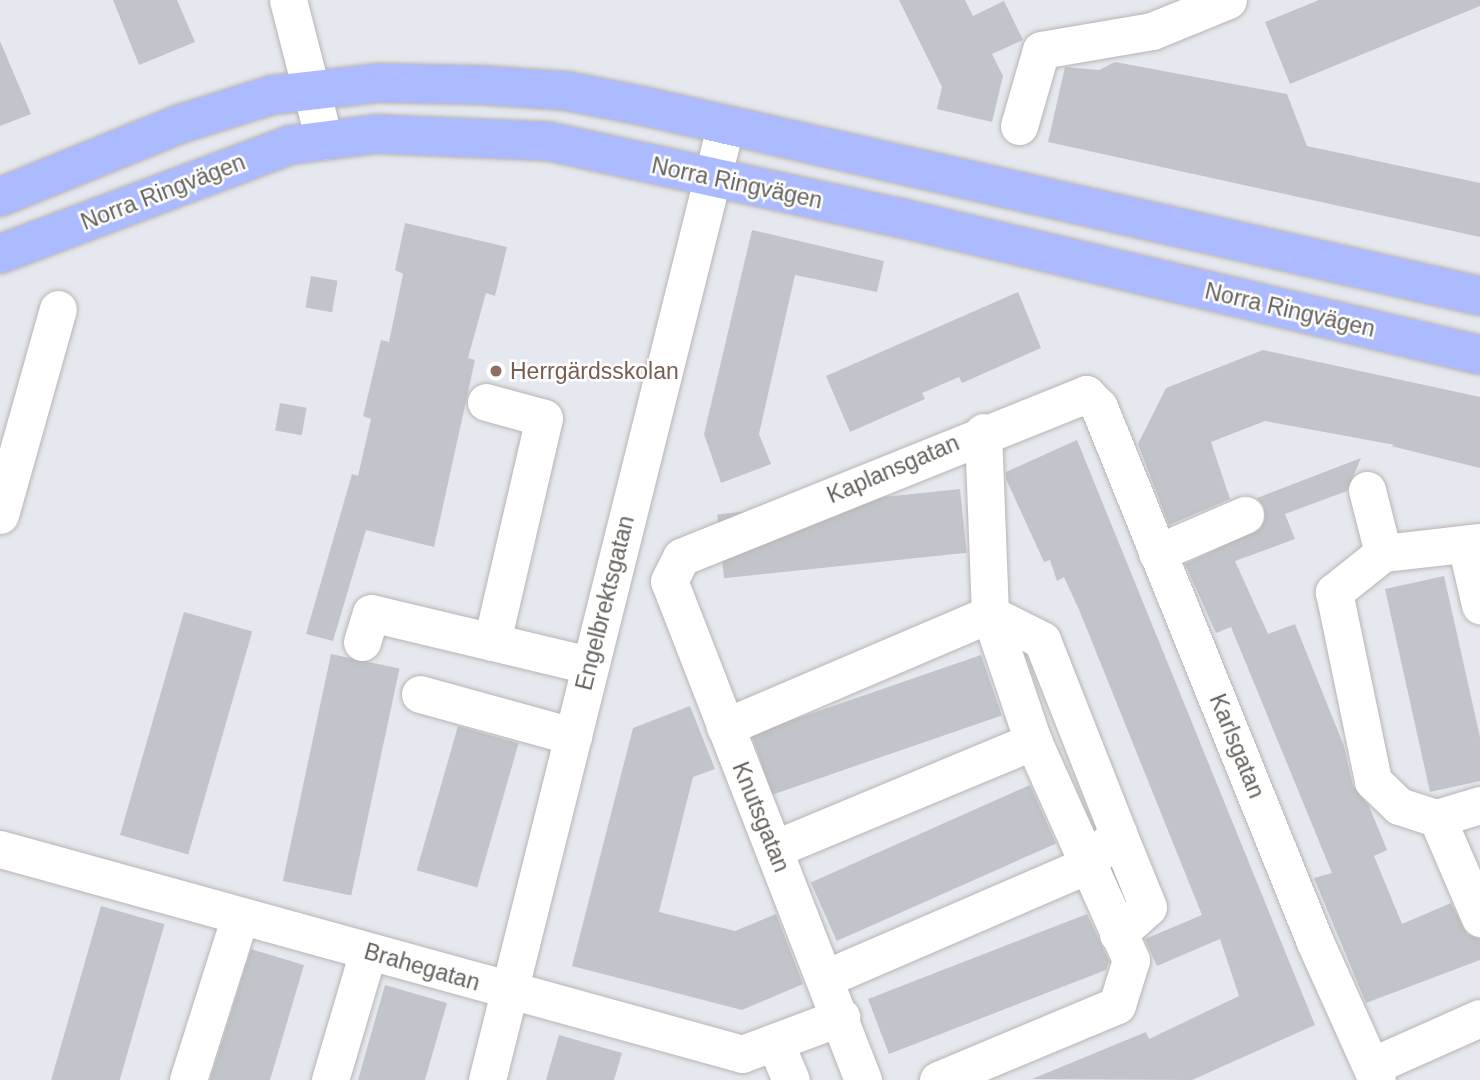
<!DOCTYPE html>
<meta charset="utf-8">
<style>
body{margin:0}
#map{position:relative;width:1480px;height:1080px;overflow:hidden;background:#e6e8f0;font-family:Helvetica,sans-serif}
div>[style]{position:absolute}
.building>*{inset:0;background:#c2c4cb;transform-origin:0 0}
.roads{filter:drop-shadow(0 0 2px #b8b5b1) drop-shadow(0 0 2px #b8b5b1)}
.minor>*{height:37px;margin:-18.5px;padding:0 18.5px;transform-origin:18.5px;border-radius:18.5px;background:#fff}
.major>*{height:38px;margin:-19px;padding:0 19px;transform-origin:19px;border-radius:19px;background:#acbbff}
.dots>*{width:19px;height:19px;translate:-50% -50%;box-sizing:border-box;border:4px solid #fff;border-radius:50%}
span{translate:-50% -50%;white-space:nowrap;text-align:center;line-height:1.15;-webkit-text-stroke:5px #fff;paint-order:stroke}
.street-label{font-size:23px;color:#66625d}
.education-label{font-size:23px;color:#785e54}
.left{translate:0 -50%;text-align:left}
</style>
<div id="map">
<div class="building">
<div style="clip-path:polygon(113px 0,177px 0,195px 42px,139px 65px)"></div>
<div style="clip-path:polygon(899px 0,965px 0,973px 16px,1004px 1px,1023px 40px,992px 54px,1003px 76px,992px 122px,937px 109px,942px 87px)"></div>
<div style="clip-path:polygon(1319px 0,1480px 0,1480px 6px,1290px 84px,1265px 22px)"></div>
<div style="clip-path:polygon(0 41px,31px 114px,0 126px)"></div>
<div style="clip-path:polygon(1115px 62px,1287px 94px,1307px 146px,1480px 183px,1480px 237px,1048px 142px,1065px 67px,1099px 70px)"></div>
<div style="clip-path:polygon(405px 223px,507px 247px,495px 296px,486px 293px,468px 358px,475px 360px,434px 547px,366px 530px,333px 641px,306px 634px,352px 474px,358px 476px,371px 419px,363px 416px,381px 340px,389px 342px,403px 274px,395px 270px)"></div>
<div style="clip-path:polygon(752px 230px,884px 261px,877px 292px,795px 275px,759px 434px,771px 464px,721px 483px,704px 434px)"></div>
<div style="left:311px;top:276px;width:27px;height:32px;rotate:10deg"></div>
<div style="clip-path:polygon(1018px 292px,1041px 348px,962px 383px,959px 377px,922px 393px,925px 399px,850px 432px,826px 376px)"></div>
<div style="clip-path:polygon(1263px 350px,1480px 397px,1480px 468px,1391px 446px,1395px 445px,1265px 421px,1211px 442px,1230px 499px,1169px 525px,1138px 444px,1166px 388px)"></div>
<div style="left:280px;top:403px;width:27px;height:28px;rotate:10deg"></div>
<div style="clip-path:polygon(1077px 440px,1315px 1025px,1192px 1080px,1032px 1079px,1146px 1032px,1149px 1039px,1239px 996px,1220px 939px,1157px 966px,1145px 939px,1202px 915px,1080px 612px,1064px 577px,1057px 581px,1050px 560px,1044px 562px,1006px 479px,1006px 472px)"></div>
<div style="clip-path:polygon(1361px 458px,1347px 491px,1285px 514px,1295px 539px,1235px 561px,1268px 634px,1295px 624px,1344px 746px,1353px 786px,1369px 806px,1387px 850px,1374px 856px,1402px 924px,1451px 903px,1467px 934px,1480px 939px,1480px 960px,1366px 1003px,1314px 878px,1332px 873px,1231px 627px,1216px 633px,1185px 564px,1261px 528px,1264px 507px,1257px 498px)"></div>
<div style="left:960px;top:489px;width:64px;height:244px;rotate:84deg"></div>
<div style="clip-path:polygon(1444px 576px,1480px 737px,1480px 781px,1430px 792px,1385px 589px)"></div>
<div style="left:184px;top:612px;width:71px;height:232px;rotate:16deg"></div>
<div style="left:331px;top:654px;width:70px;height:232px;rotate:12deg"></div>
<div style="left:981px;top:655px;width:64px;height:243px;rotate:71deg"></div>
<div style="clip-path:polygon(690px 706px,715px 769px,693px 777px,659px 912px,735px 931px,776px 914px,803px 984px,742px 1010px,572px 966px,633px 728px)"></div>
<div style="left:458px;top:726px;width:63px;height:150px;rotate:16deg"></div>
<div style="left:1030px;top:785px;width:64px;height:240px;rotate:66deg"></div>
<div style="left:101px;top:906px;width:66px;height:181px;rotate:16deg"></div>
<div style="clip-path:polygon(1087px 914px,1109px 961px,1106px 970px,889px 1054px,868px 999px)"></div>
<div style="clip-path:polygon(251px 949px,304px 965px,270px 1080px,210px 1080px)"></div>
<div style="clip-path:polygon(385px 985px,447px 1003px,425px 1080px,358px 1080px)"></div>
<div style="clip-path:polygon(559px 1035px,622px 1053px,614px 1080px,546px 1080px)"></div>
</div>
<div class="roads">
<div class="minor">
<div style="left:288px;top:0;width:145px;rotate:75.6deg"></div>
<div style="left:1019px;top:126px;width:79px;rotate:-73.9deg"></div>
<div style="left:1041px;top:50px;width:113px;rotate:-9.7deg"></div>
<div style="left:1152px;top:31px;width:82px;rotate:-22.2deg"></div>
<div style="left:486px;top:402px;width:60px;rotate:15.4deg"></div>
<div style="left:544px;top:418px;width:230px;rotate:103.1deg"></div>
<div style="left:1367px;top:490px;width:65px;rotate:75.7deg"></div>
<div style="left:0;top:515px;width:214px;rotate:-74.3deg"></div>
<div style="left:1480px;top:542px;width:98px;rotate:173.5deg"></div>
<div style="left:1383px;top:553px;width:63px;rotate:141.5deg"></div>
<div style="left:1334px;top:592px;width:193px;rotate:78.3deg"></div>
<div style="left:1373px;top:781px;width:36px;rotate:44deg"></div>
<div style="left:1399px;top:806px;width:40px;rotate:18deg"></div>
<div style="left:1437px;top:818px;width:109px;rotate:66.7deg"></div>
<div style="left:1466px;top:544px;width:63px;rotate:77.1deg"></div>
<div style="left:1157px;top:553px;width:96px;rotate:-23.4deg"></div>
<div style="left:362px;top:642px;width:30px;rotate:-73deg"></div>
<div style="left:371px;top:613px;width:225px;rotate:13.4deg"></div>
<div style="left:420px;top:694px;width:159px;rotate:15.4deg"></div>
<div style="left:725px;top:727px;width:288px;rotate:-23.1deg"></div>
<div style="left:990px;top:614px;width:182px;rotate:-92.2deg"></div>
<div style="left:1437px;top:818px;width:45px;rotate:-16.8deg"></div>
<div style="left:0;top:849px;width:770px;rotate:15.44deg"></div>
<div style="left:742px;top:1054px;width:106px;rotate:-20.5deg"></div>
<div style="left:774px;top:849px;width:281px;rotate:-22.6deg"></div>
<div style="left:1033px;top:741px;width:134px;rotate:-108.7deg"></div>
<div style="left:1118px;top:934px;width:40px;rotate:-42deg"></div>
<div style="left:1148px;top:907px;width:80px;rotate:-112.1deg"></div>
<div style="left:826px;top:978px;width:282px;rotate:-23.4deg"></div>
<div style="left:1085px;top:866px;width:47px;rotate:-45deg"></div>
<div style="left:1118px;top:833px;width:207px;rotate:-111.5deg"></div>
<div style="left:1042px;top:640px;width:58px;rotate:-153.4deg"></div>
<div style="left:776px;top:1045px;width:38px;rotate:67deg"></div>
<div style="left:1372px;top:1066px;width:118px;rotate:-24deg"></div>
<div style="left:188px;top:1080px;width:172px;rotate:-72.4deg"></div>
<div style="left:330px;top:1080px;width:134px;rotate:-73.5deg"></div>
<div style="left:487px;top:1080px;width:982px;rotate:-75.98deg"></div>
<div style="left:863px;top:1080px;width:535px;rotate:-111.24deg"></div>
<div style="left:669px;top:581px;width:27px;rotate:-63deg"></div>
<div style="left:681px;top:557px;width:437px;rotate:-21.9deg"></div>
<div style="left:1086px;top:394px;width:18px;rotate:45deg"></div>
<div style="left:1099px;top:407px;width:577px;rotate:68.01deg"></div>
<div style="left:1315px;top:942px;width:151px;rotate:65.8deg"></div>
<div style="left:938px;top:1080px;width:194px;rotate:-22.7deg"></div>
<div style="left:1117px;top:1005px;width:47px;rotate:-72.7deg"></div>
<div style="left:1131px;top:960px;width:240px;rotate:-114.1deg"></div>
</div>
<div class="major">
<div style="left:0;top:197px;width:194px;rotate:-22.1deg"></div>
<div style="left:180px;top:124px;width:96px;rotate:-17.5deg"></div>
<div style="left:272px;top:95px;width:108px;rotate:-6.4deg"></div>
<div style="left:379px;top:83px;width:102px;rotate:1.1deg"></div>
<div style="left:481px;top:85px;width:86px;rotate:4deg"></div>
<div style="left:567px;top:91px;width:77px;rotate:11.2deg"></div>
<div style="left:643px;top:106px;width:858px;rotate:12.79deg"></div>
<div style="left:0;top:254px;width:310px;rotate:-20.6deg"></div>
<div style="left:290px;top:145px;width:88px;rotate:-7.2deg"></div>
<div style="left:377px;top:134px;width:170px;rotate:2.4deg"></div>
<div style="left:547px;top:141px;width:362px;rotate:12.3deg"></div>
<div style="left:901px;top:218px;width:595px;rotate:13.31deg"></div>
</div>
</div>
<div class="dots">
<div style="left:496px;top:371px;background:#8d6e63"></div>
</div>
<div class="street-label">
<span style="left:737px;top:183px;rotate:12deg">Norra Ringvägen</span>
<span style="left:163px;top:192px;rotate:-21deg">Norra Ringvägen</span>
<span style="left:1290px;top:310px;rotate:13deg">Norra Ringvägen</span>
<span style="left:893px;top:469px;rotate:-23deg">Kaplansgatan</span>
<span style="left:605px;top:603px;rotate:-76deg">Engelbrektsgatan</span>
<span style="left:1237px;top:746px;rotate:68deg">Karlsgatan</span>
<span style="left:761px;top:817px;rotate:68deg">Knutsgatan</span>
<span style="left:422px;top:967px;rotate:16deg">Brahegatan</span>
</div>
<div class="education-label">
<span class="left" style="left:510px;top:371px">Herrgärdsskolan</span>
</div>
</div>
